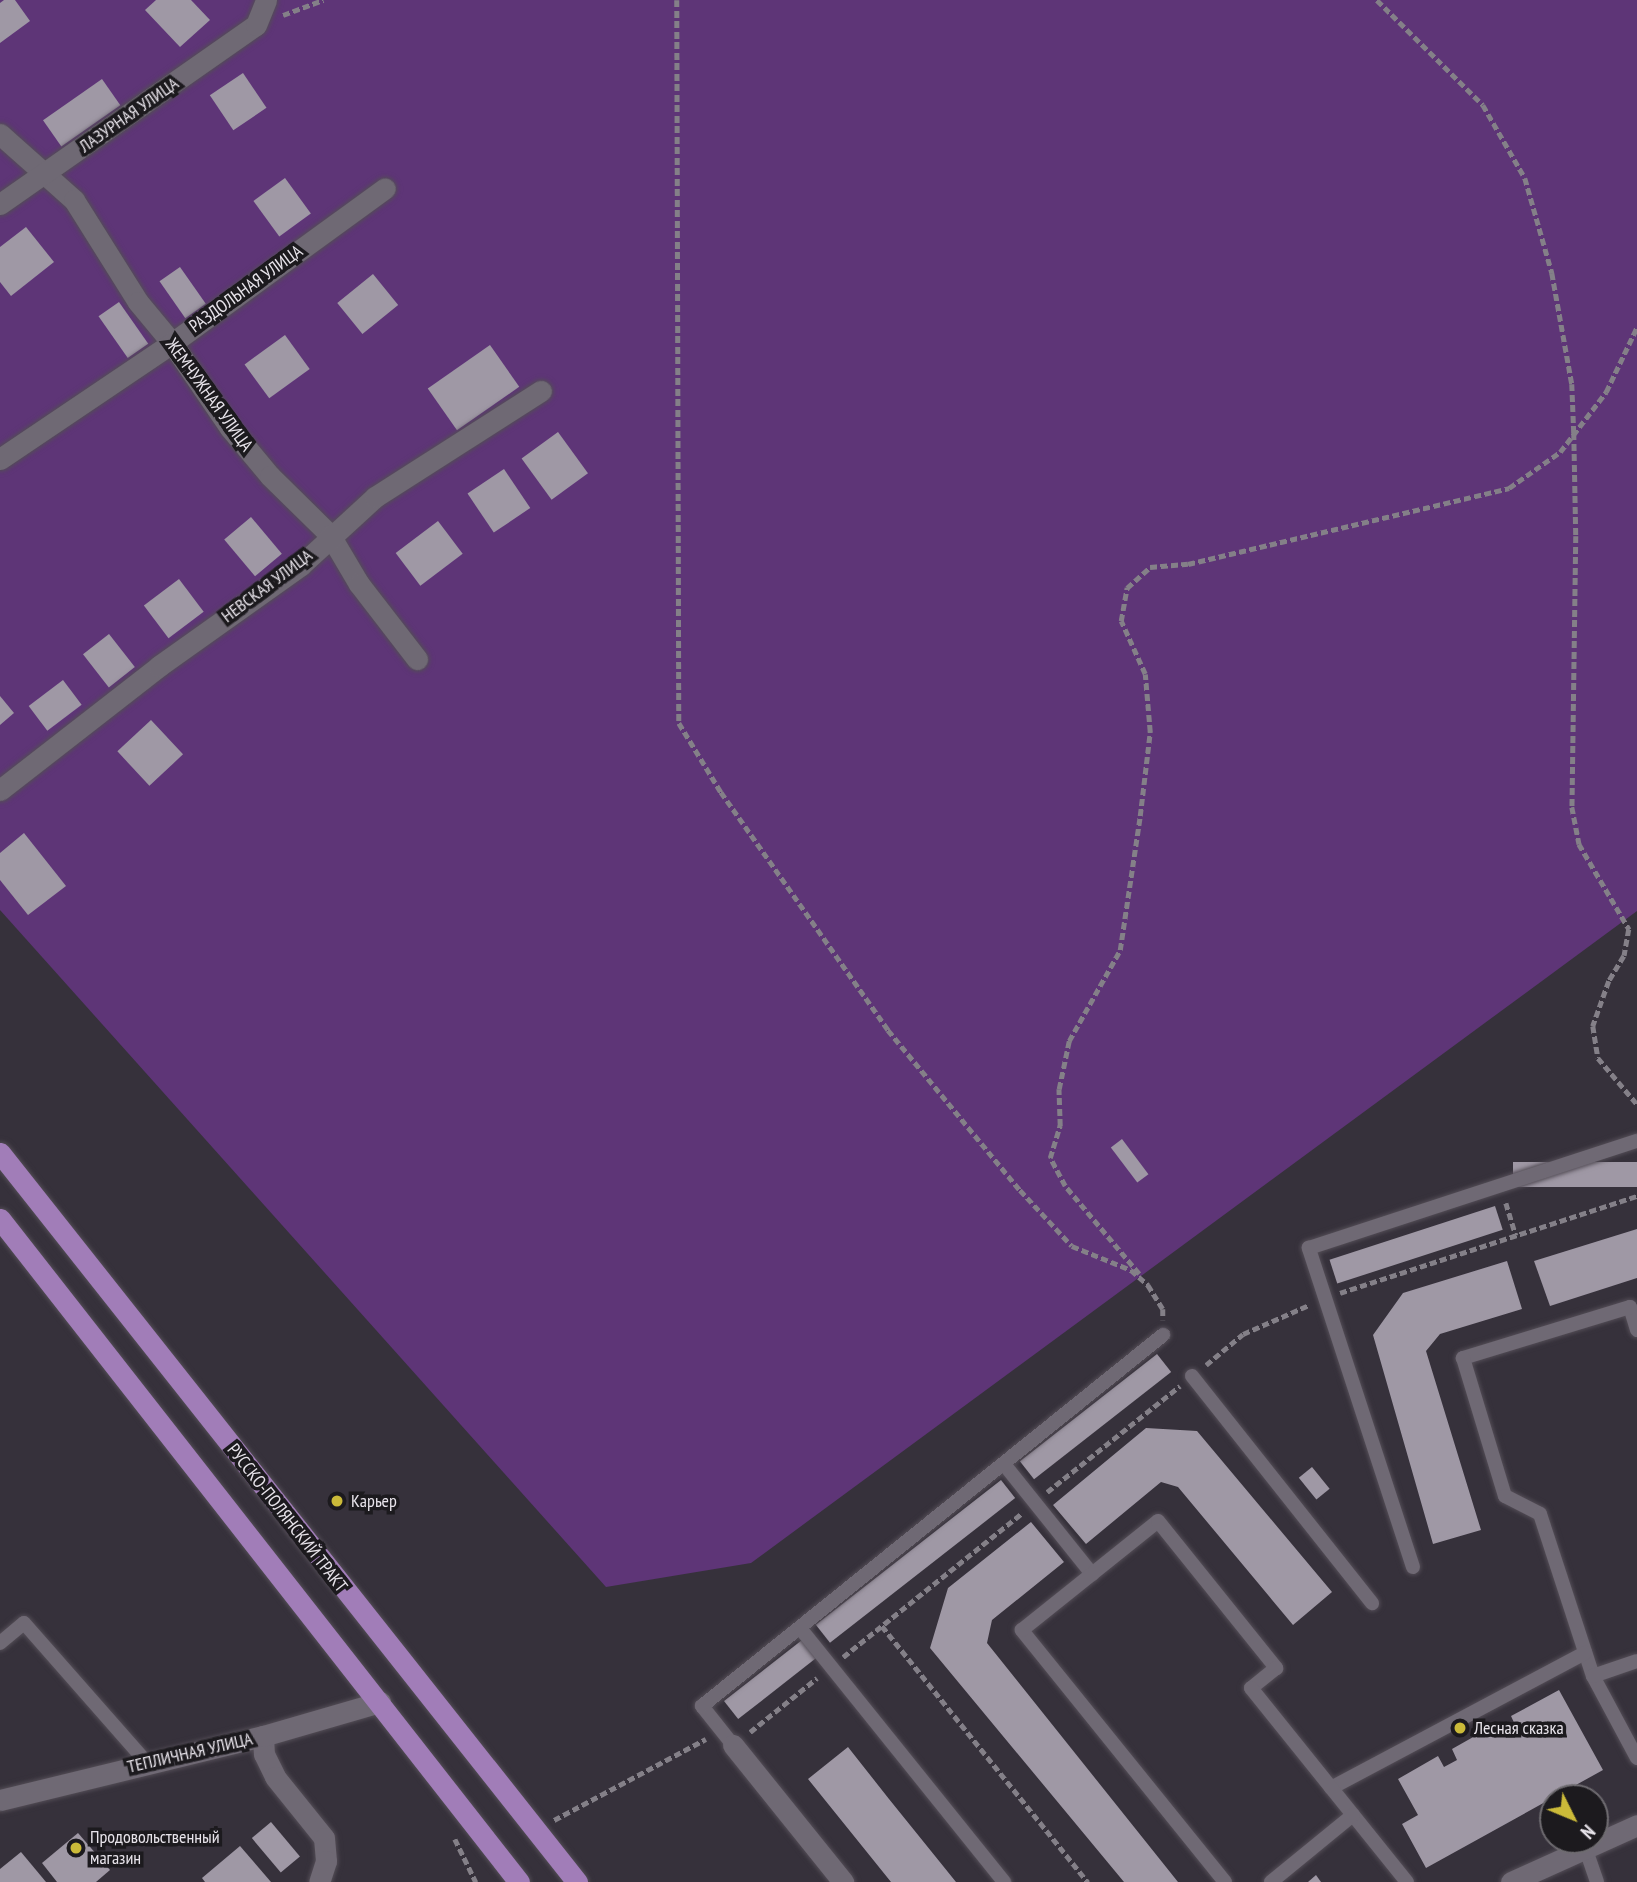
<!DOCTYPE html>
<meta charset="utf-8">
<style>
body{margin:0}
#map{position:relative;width:1637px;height:1882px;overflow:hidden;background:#36313b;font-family:"PT Sans Narrow",sans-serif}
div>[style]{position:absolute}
.green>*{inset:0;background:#5e3577}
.building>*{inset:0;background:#9f98a5;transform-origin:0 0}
.path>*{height:4.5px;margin-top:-2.25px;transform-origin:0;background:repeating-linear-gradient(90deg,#848088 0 7px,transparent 0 10.5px)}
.roads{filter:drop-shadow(0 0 2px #534d56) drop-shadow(0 0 2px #534d56)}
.lane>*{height:14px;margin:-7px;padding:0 7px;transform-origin:7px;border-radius:7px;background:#6f6974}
.street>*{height:21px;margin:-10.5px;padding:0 10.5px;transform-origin:10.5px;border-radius:10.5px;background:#6f6974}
.primary>*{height:21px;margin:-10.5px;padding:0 10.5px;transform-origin:10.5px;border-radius:10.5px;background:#a17db8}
.dots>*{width:19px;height:19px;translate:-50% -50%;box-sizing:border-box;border:4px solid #1c1a1e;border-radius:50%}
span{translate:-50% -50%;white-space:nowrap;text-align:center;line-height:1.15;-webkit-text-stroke:7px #1c1a1e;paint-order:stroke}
.street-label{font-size:18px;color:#e8e4eb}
.poi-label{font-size:18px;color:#e8e4eb}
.left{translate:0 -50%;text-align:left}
.north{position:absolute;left:1539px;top:1784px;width:70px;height:70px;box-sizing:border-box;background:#1c1a1e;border:2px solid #6e6b70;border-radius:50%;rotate:133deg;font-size:19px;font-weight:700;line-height:28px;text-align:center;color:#e8e4eb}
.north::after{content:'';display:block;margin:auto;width:24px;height:32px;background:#cbba39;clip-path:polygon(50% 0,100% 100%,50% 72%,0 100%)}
</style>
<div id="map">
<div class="green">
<div style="clip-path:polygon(0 0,1637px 0,1637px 911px,751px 1563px,606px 1587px,0 910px)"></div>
</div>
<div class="building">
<div style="clip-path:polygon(4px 0,15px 0,30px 21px,0 43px,0 3px)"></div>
<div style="clip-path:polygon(156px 0,191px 0,210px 20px,180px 47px,145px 10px)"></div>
<div style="left:243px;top:73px;width:42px;height:40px;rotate:56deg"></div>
<div style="left:102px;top:79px;width:32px;height:72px;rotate:55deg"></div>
<div style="left:285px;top:178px;width:44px;height:39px;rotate:54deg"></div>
<div style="clip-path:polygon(26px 227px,54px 262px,11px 296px,0 282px,0 247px)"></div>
<div style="left:180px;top:267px;width:45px;height:25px;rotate:55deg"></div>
<div style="left:373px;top:274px;width:40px;height:46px;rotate:51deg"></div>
<div style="left:119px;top:302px;width:51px;height:25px;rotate:55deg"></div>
<div style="left:285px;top:335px;width:42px;height:50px;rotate:54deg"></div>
<div style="left:490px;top:345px;width:51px;height:76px;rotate:55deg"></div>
<div style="left:558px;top:432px;width:51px;height:45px;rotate:54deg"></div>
<div style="left:504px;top:469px;width:47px;height:44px;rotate:56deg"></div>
<div style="left:251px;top:517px;width:48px;height:35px;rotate:50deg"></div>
<div style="left:438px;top:521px;width:41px;height:53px;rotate:53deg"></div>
<div style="left:179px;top:579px;width:41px;height:44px;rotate:53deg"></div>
<div style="left:109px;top:634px;width:42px;height:33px;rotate:52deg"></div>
<div style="left:63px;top:680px;width:31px;height:43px;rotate:53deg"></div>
<div style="clip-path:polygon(0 696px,14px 713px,0 725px)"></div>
<div style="left:151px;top:720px;width:47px;height:46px;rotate:47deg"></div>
<div style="clip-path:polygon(24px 833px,66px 886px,28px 915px,0 880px,0 853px)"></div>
<div style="left:1122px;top:1139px;width:44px;height:14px;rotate:53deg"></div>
<div style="left:1637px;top:1162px;width:25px;height:124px;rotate:90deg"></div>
<div style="left:1495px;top:1206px;width:25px;height:174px;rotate:72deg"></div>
<div style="clip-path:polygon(1637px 1229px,1637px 1278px,1550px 1306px,1534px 1261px)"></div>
<div style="clip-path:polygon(1507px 1261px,1522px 1309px,1440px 1334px,1426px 1351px,1481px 1530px,1433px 1544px,1373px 1335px,1403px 1293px)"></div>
<div style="left:1157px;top:1354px;width:23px;height:174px;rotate:52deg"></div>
<div style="clip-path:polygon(1146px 1428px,1197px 1431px,1332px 1592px,1293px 1625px,1178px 1487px,1161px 1482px,1086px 1544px,1053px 1505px)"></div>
<div style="left:1312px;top:1467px;width:28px;height:17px;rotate:51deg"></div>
<div style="left:1001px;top:1480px;width:23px;height:235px;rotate:52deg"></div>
<div style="clip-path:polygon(1031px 1522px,1064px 1562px,992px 1620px,987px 1643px,1178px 1882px,1124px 1882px,930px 1648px,948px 1588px)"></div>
<div style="left:802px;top:1640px;width:23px;height:99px;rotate:52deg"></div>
<div style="clip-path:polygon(1559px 1690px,1603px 1770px,1426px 1868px,1402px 1824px,1418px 1815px,1398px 1779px,1438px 1756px,1444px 1767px,1457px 1760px,1452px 1749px,1498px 1723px,1504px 1734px,1516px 1727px,1511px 1716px)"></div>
<div style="clip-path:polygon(848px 1747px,889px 1799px,956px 1882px,891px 1882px,808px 1779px)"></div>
<div style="left:271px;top:1822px;width:45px;height:25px;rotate:50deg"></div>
<div style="clip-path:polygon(78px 1833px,110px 1870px,96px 1882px,57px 1882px,42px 1863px)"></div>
<div style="clip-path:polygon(240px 1846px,271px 1882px,205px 1882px,202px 1878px)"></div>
<div style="clip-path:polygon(21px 1852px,46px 1882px,0 1882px,0 1869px)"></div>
<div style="clip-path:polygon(1316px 1875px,1321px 1882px,1308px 1882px)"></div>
</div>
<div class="path">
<div style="left:677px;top:0;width:723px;rotate:89.84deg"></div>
<div style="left:679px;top:723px;width:81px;rotate:58.7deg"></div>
<div style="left:721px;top:792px;width:291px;rotate:54.9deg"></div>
<div style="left:888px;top:1030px;width:207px;rotate:50.5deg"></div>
<div style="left:1020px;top:1190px;width:76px;rotate:47.1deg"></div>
<div style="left:1072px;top:1246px;width:64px;rotate:22.1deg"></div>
<div style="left:1131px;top:1270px;width:23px;rotate:41deg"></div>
<div style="left:1148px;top:1285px;width:28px;rotate:58deg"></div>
<div style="left:1163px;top:1309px;width:11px;rotate:90deg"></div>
<div style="left:1377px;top:0;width:149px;rotate:44.7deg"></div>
<div style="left:1483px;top:105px;width:84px;rotate:60.1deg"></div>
<div style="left:1525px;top:178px;width:99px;rotate:74.1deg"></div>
<div style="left:1552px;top:273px;width:113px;rotate:79.8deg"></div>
<div style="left:1572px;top:384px;width:49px;rotate:87.7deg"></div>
<div style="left:1574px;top:433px;width:103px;rotate:88.9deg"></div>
<div style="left:1576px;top:536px;width:271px;rotate:90.8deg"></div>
<div style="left:1572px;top:807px;width:38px;rotate:79deg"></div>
<div style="left:1579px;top:844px;width:99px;rotate:59.5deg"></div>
<div style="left:1629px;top:929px;width:27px;rotate:100deg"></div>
<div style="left:1624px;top:956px;width:29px;rotate:121deg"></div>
<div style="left:1609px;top:981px;width:48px;rotate:109.6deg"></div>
<div style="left:1593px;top:1026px;width:32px;rotate:81deg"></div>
<div style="left:1598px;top:1058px;width:60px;rotate:49.7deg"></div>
<div style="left:283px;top:15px;width:43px;rotate:-20.6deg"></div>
<div style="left:1506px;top:1203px;width:34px;rotate:73deg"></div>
<div style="left:1139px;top:1274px;width:115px;rotate:-130.1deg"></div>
<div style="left:1065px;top:1186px;width:32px;rotate:-118deg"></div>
<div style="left:1050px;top:1158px;width:34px;rotate:-73deg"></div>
<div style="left:1060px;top:1126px;width:37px;rotate:-92deg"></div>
<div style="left:1059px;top:1089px;width:49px;rotate:-78.2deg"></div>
<div style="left:1069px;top:1041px;width:104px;rotate:-60.7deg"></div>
<div style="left:1120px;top:950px;width:135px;rotate:-81.5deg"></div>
<div style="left:1140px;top:816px;width:85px;rotate:-83.2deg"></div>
<div style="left:1150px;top:732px;width:58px;rotate:-94.9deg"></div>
<div style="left:1145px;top:674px;width:58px;rotate:-114.4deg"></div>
<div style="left:1121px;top:621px;width:34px;rotate:-80deg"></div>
<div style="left:1127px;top:588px;width:31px;rotate:-42deg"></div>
<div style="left:1150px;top:567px;width:38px;rotate:-5deg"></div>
<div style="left:1188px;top:564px;width:330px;rotate:-13.3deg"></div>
<div style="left:1509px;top:488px;width:62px;rotate:-35.2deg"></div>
<div style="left:1560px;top:452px;width:76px;rotate:-52.5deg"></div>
<div style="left:1606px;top:392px;width:72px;rotate:-64.5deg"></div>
<div style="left:1340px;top:1293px;width:312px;rotate:-18.1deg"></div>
<div style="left:1206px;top:1365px;width:48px;rotate:-40deg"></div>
<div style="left:1243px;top:1334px;width:72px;rotate:-23.7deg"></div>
<div style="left:1047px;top:1492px;width:170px;rotate:-38.6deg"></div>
<div style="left:882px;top:1626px;width:329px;rotate:51.2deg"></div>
<div style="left:843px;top:1657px;width:230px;rotate:-38.8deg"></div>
<div style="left:750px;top:1732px;width:86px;rotate:-38.9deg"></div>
<div style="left:554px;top:1820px;width:172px;rotate:-28.1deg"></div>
<div style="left:455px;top:1839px;width:48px;rotate:64deg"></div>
</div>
<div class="roads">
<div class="lane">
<div style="left:1637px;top:1330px;width:24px;rotate:-107deg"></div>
<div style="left:1630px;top:1307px;width:175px;rotate:163deg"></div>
<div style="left:1463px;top:1358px;width:144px;rotate:73.1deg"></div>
<div style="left:1505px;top:1496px;width:39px;rotate:27deg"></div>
<div style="left:1540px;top:1514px;width:170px;rotate:71.9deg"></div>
<div style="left:1593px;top:1676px;width:93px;rotate:61.8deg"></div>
<div style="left:1192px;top:1376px;width:290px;rotate:51.6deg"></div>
<div style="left:1004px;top:1464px;width:141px;rotate:51.3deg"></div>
<div style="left:1413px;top:1567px;width:336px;rotate:-108.1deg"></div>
<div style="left:1309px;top:1248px;width:345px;rotate:-18.1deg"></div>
<div style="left:800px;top:1628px;width:326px;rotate:51.2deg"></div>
<div style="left:0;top:1643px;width:31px;rotate:-40deg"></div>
<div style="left:24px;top:1623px;width:186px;rotate:48.7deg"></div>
<div style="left:1593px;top:1676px;width:46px;rotate:-18.8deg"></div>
<div style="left:733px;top:1745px;width:50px;rotate:-128.5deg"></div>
<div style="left:702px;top:1706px;width:592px;rotate:-38.83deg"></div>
<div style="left:1331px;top:1788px;width:288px;rotate:-28deg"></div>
<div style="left:1585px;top:1847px;width:37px;rotate:71deg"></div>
<div style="left:1225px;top:1882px;width:324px;rotate:-128.9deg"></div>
<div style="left:1022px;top:1630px;width:174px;rotate:-38.7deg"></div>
<div style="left:1158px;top:1521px;width:189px;rotate:51.2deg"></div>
<div style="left:1276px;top:1668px;width:32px;rotate:141deg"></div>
<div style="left:1251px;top:1688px;width:249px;rotate:51.2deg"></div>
<div style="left:1271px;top:1882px;width:106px;rotate:-39.3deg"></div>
</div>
<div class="street">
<div style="left:0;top:134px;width:99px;rotate:41.7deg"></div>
<div style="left:74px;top:200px;width:120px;rotate:57.9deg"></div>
<div style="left:138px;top:302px;width:53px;rotate:50.3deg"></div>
<div style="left:172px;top:343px;width:103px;rotate:55.7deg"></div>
<div style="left:230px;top:428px;width:62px;rotate:50.2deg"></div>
<div style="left:270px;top:476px;width:84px;rotate:44.5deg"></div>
<div style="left:330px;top:535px;width:57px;rotate:59.4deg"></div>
<div style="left:359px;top:584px;width:95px;rotate:52.3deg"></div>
<div style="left:0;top:204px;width:312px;rotate:-35deg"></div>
<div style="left:256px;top:25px;width:27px;rotate:-68deg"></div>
<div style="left:0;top:459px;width:207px;rotate:-34deg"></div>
<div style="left:172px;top:343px;width:263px;rotate:-36deg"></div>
<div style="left:0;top:790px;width:202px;rotate:-37.9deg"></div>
<div style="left:159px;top:666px;width:174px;rotate:-35.4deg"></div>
<div style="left:301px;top:565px;width:100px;rotate:-42.6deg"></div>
<div style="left:375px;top:497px;width:197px;rotate:-32.6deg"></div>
<div style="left:263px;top:1736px;width:18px;rotate:87deg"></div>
<div style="left:264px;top:1754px;width:25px;rotate:64deg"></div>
<div style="left:275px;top:1777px;width:78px;rotate:51.2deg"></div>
<div style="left:324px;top:1838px;width:23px;rotate:85deg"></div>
<div style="left:326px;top:1861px;width:22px;rotate:108deg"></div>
<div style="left:733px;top:1745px;width:176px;rotate:51.2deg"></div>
<div style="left:0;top:1800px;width:271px;rotate:-13.7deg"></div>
<div style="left:263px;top:1736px;width:122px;rotate:-16.2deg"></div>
<div style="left:1511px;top:1882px;width:138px;rotate:-24.3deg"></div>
</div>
<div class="primary">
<div style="left:0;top:1153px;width:930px;rotate:51.64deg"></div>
<div style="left:0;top:1219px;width:842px;rotate:51.95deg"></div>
</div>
</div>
<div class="dots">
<div style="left:337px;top:1501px;background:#cbba39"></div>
<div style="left:1460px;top:1728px;background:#cbba39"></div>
<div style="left:76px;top:1848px;background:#cbba39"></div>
</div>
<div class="street-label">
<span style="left:129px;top:115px;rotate:-35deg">ЛАЗУРНАЯ УЛИЦА</span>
<span style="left:246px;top:289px;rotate:-36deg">РАЗДОЛЬНАЯ УЛИЦА</span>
<span style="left:209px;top:395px;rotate:54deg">ЖЕМЧУЖНАЯ УЛИЦА</span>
<span style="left:267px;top:586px;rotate:-37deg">НЕВСКАЯ УЛИЦА</span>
<span style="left:287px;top:1518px;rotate:52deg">РУССКО-ПОЛЯНСКИЙ ТРАКТ</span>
<span style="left:190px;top:1753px;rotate:-13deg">ТЕПЛИЧНАЯ УЛИЦА</span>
</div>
<div class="poi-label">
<span class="left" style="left:351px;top:1501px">Карьер</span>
<span class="left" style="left:1474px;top:1728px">Лесная сказка</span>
<span class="left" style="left:90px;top:1848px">Продовольственный<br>магазин</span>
</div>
<div class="north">N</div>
</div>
